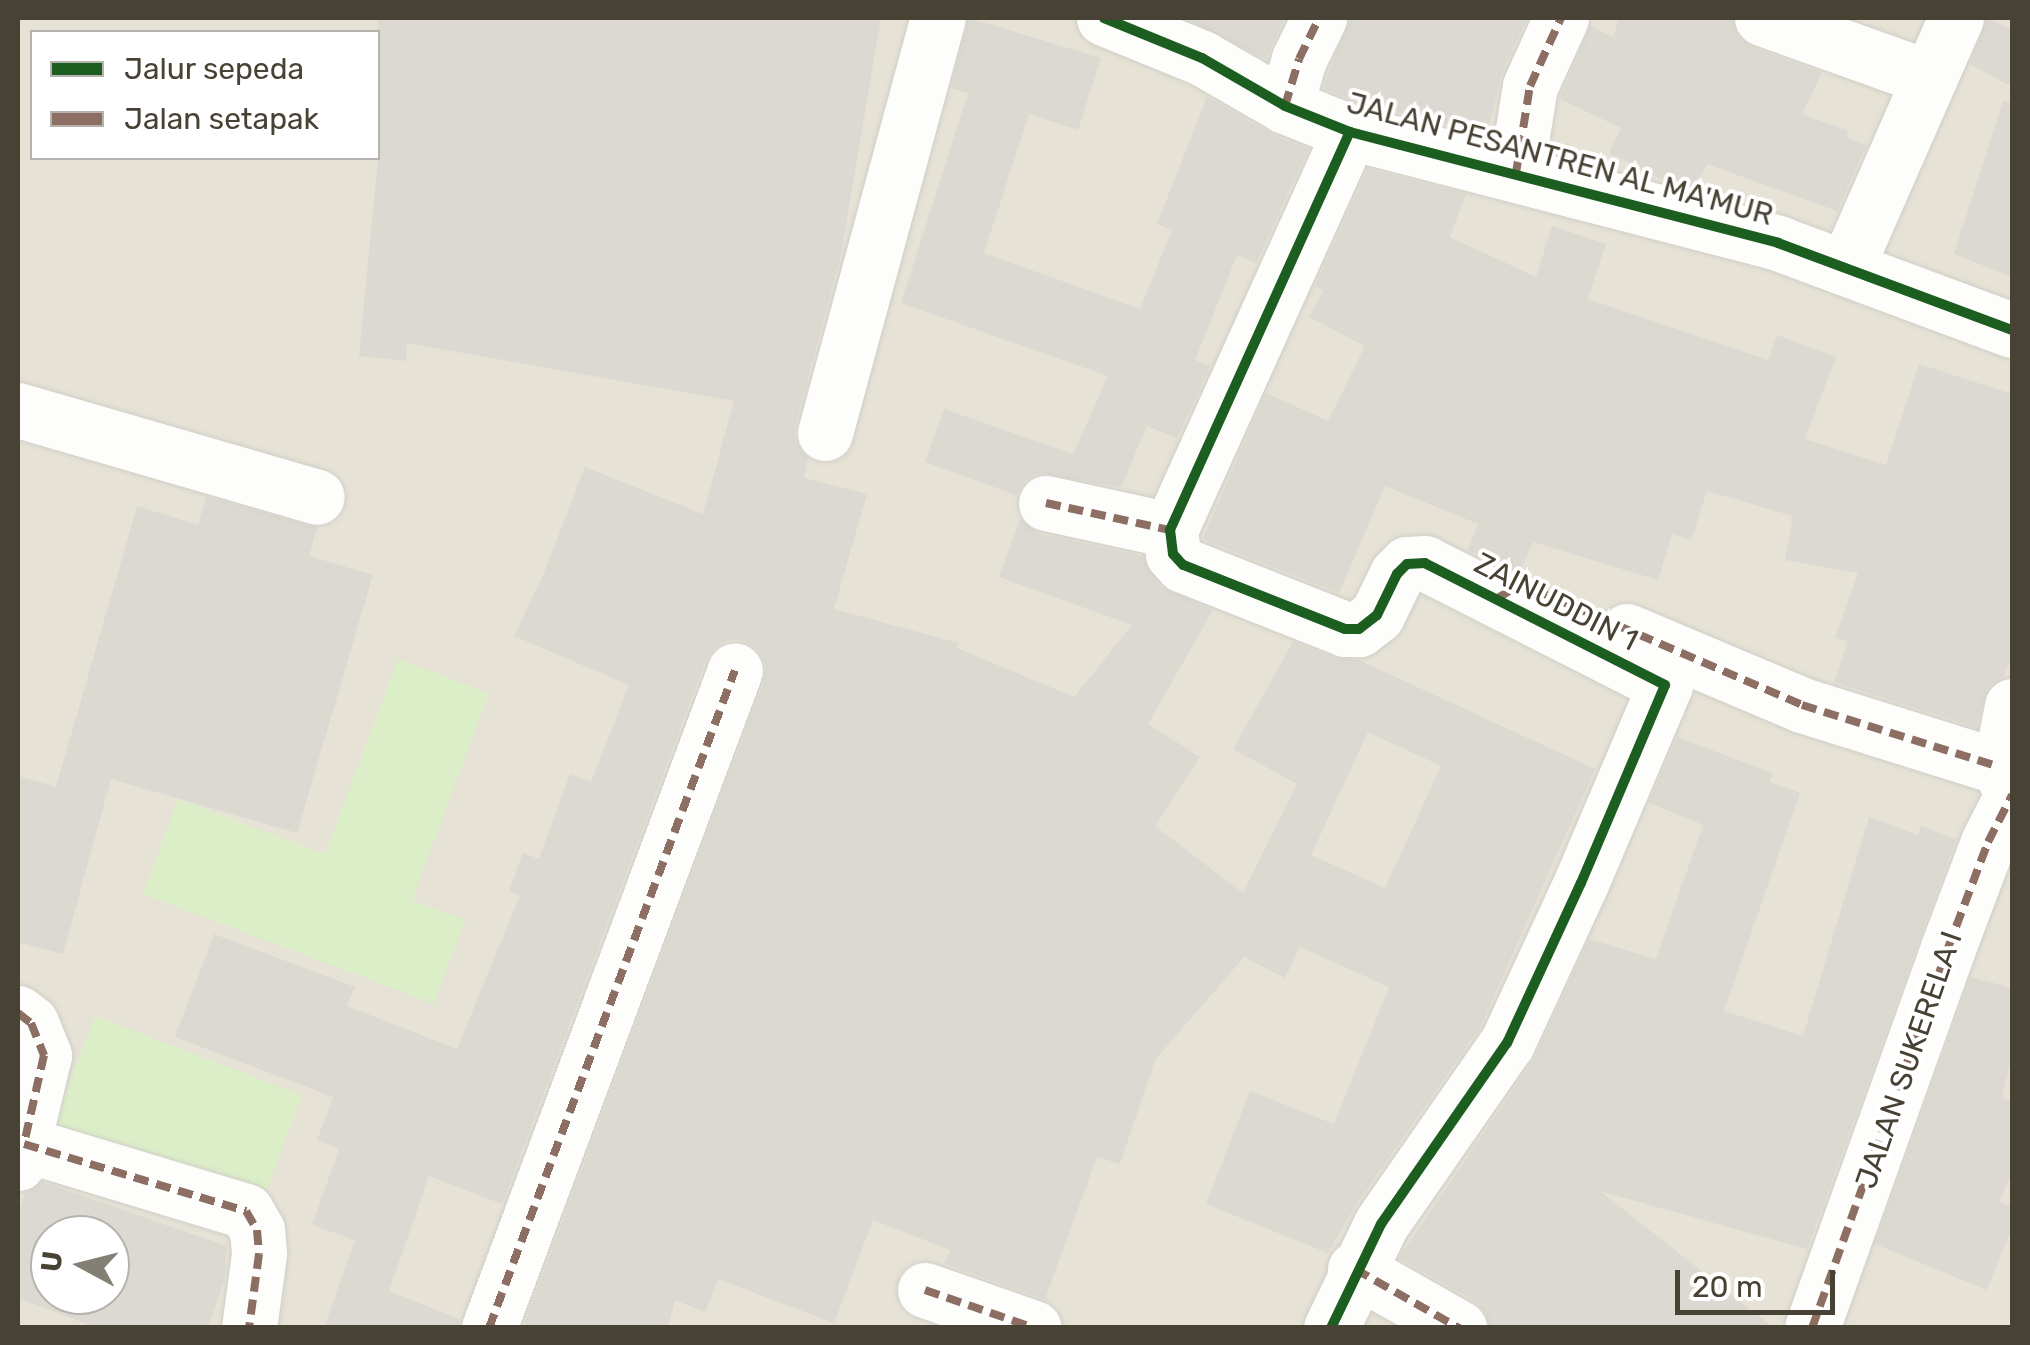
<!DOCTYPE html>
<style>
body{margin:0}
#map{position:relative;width:2030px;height:1345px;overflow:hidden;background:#f2f0ea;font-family:Rubik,sans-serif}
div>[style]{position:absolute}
.residential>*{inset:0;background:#e6e2d6}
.green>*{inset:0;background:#dbeec7;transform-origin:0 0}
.building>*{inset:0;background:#dbd9d2}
.roads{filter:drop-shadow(0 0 2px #d0cec7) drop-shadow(0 0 2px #d0cec7)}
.minor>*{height:55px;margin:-27.5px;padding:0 27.5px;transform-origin:27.5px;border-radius:27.5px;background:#fdfdfc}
.quiet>*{height:8px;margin-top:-4px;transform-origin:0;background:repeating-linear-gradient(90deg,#8d6e63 0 15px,transparent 0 23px)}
.cycleway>*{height:10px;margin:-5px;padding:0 5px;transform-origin:5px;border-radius:5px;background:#1b5e20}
span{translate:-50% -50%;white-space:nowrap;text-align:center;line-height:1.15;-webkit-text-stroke:8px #fff;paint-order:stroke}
.street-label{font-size:30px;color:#484234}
.frame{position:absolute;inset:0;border:20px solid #484234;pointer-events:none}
.legend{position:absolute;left:30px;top:30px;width:350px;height:130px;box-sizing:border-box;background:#fff;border:2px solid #b6b3ae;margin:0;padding:12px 18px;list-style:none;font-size:30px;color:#484234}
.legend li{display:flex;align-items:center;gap:20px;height:50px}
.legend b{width:50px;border:2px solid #b6b3ae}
.north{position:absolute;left:30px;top:1215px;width:100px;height:100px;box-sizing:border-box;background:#fff;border:2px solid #b6b3ae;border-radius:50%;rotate:277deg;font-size:28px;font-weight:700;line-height:40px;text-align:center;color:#484234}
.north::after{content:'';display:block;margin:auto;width:35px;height:45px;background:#847f74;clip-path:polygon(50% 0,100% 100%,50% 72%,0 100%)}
.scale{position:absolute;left:1675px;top:1270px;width:160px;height:45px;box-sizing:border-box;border:5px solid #484234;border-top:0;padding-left:12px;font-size:30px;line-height:35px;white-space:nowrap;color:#484234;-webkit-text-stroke:8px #fff;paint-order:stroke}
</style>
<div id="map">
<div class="residential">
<div style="clip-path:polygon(evenodd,18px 18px,2012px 18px,2012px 1327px,18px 1327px,18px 18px,32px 32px,378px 32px,378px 158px,32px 158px,32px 32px,18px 18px,50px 1235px,110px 1235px,110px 1295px,50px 1295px,50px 1235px)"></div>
</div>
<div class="green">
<div style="clip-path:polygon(398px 659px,489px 693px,412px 900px,465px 920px,434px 1004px,143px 894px,178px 799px,325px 854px)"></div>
<div style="left:95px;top:1016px;width:222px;height:116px;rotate:21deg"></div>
</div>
<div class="building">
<div style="clip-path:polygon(evenodd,378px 18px,881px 18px,841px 254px,795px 426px,795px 442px,808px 458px,804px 478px,867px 494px,834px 609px,958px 643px,957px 648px,1074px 697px,1132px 625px,999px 577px,1020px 519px,1039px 534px,1142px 556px,1161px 587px,1213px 610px,1148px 724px,1200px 757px,1155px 826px,1243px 893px,1297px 784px,1233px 749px,1293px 642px,1334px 658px,1359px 660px,1595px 769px,1480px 1027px,1355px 1206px,1328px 1253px,1206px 1204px,1250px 1091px,1334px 1124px,1389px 987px,1300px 947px,1285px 978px,1244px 957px,1155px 1060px,1120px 1164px,1097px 1157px,1045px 1299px,945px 1264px,950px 1250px,873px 1220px,834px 1323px,718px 1279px,705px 1312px,675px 1300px,668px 1328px,523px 1328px,764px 681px,766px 666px,760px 651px,747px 641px,731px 639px,716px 645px,706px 659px,502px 1204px,429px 1176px,389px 1291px,459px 1319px,459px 1328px,324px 1328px,355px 1240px,312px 1225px,339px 1149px,317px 1140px,333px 1097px,175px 1037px,214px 934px,355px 987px,347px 1006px,457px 1049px,520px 895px,509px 891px,523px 853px,539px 859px,570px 774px,591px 782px,629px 685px,514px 636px,543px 575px,585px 467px,703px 514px,734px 401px,407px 343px,406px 361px,359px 356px,378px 158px,378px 18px,1368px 732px,1441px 766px,1385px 888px,1311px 855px,1368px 732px)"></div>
<div style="clip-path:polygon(969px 18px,1101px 58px,1078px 130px,1029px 114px,984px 253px,1140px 309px,1172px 230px,1157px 224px,1207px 97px,1269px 133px,1308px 149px,1256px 263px,1237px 255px,1195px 360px,1210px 366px,1177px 438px,1147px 426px,1121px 487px,1037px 473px,1024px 481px,1016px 495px,925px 462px,944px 409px,1073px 454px,1108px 376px,901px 303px,968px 93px,951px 88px)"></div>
<div style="clip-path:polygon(1185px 18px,1284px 18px,1266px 59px)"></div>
<div style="clip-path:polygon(1350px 18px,1527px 18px,1501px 74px,1487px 135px,1360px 102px,1323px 88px)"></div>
<div style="clip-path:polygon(1618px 18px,1732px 18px,1738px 37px,1751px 47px,1822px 73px,1802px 114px,1848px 131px,1846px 137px,1866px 145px,1837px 211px,1707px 164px,1694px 189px,1667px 182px,1609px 153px,1621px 128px,1560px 99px,1590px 26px,1614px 37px)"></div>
<div style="clip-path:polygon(1987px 18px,2012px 30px,2012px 87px,1970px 64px)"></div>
<div style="clip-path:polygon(2003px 101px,2012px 103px,2012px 277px,1954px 254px)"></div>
<div style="clip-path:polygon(1368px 169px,1466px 194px,1450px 237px,1536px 277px,1552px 226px,1606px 244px,1588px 299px,1768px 360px,1777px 335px,1836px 357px,1805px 439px,1886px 465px,1919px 364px,2012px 394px,2012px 655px,2004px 676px,1988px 686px,1976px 727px,1834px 682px,1848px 641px,1835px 638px,1858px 573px,1785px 560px,1793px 516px,1707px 491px,1691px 540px,1672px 534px,1658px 580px,1533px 542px,1519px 575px,1468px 550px,1478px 524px,1385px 486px,1339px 593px,1203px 539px,1266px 393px,1328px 421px,1365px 346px,1309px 317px,1323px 290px,1315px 286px)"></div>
<div style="clip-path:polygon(206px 497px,317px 527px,309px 556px,373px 575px,297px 833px,111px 779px,63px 954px,18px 942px,18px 776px,56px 787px,137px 506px,198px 525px)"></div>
<div style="clip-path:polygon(1677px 737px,1773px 773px,1770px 782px,1800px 793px,1724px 1011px,1803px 1036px,1869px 817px,1918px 835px,1921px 826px,1956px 839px,1807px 1249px,1600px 1191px,1774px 1328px,1490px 1328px,1486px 1313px,1475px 1301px,1399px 1258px,1533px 1061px,1589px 939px,1656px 959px,1703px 825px,1649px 803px)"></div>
<div style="clip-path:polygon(1971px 977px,2012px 988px,2012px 1056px,2002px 1098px,2012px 1102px,2012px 1171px,2000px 1202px,2012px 1207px,2012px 1228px,1987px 1290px,1875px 1244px)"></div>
<div style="clip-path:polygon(evenodd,42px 1182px,227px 1246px,224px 1281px,208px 1328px,97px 1328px,18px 1298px,18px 1214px,25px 1193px,42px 1182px,50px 1235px,110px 1235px,110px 1295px,50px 1295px,50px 1235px)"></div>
</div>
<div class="roads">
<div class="minor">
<div style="left:1104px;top:18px;width:106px;rotate:22.2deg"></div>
<div style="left:1202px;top:58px;width:96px;rotate:30deg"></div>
<div style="left:1285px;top:106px;width:70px;rotate:21.8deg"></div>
<div style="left:1350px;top:132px;width:442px;rotate:14.5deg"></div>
<div style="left:1778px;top:243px;width:250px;rotate:20.4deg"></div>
<div style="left:1762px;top:18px;width:178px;rotate:19.7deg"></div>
<div style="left:1285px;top:106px;width:49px;rotate:-73.4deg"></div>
<div style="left:1299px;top:59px;width:46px;rotate:-64deg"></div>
<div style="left:1516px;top:173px;width:88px;rotate:-80.9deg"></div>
<div style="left:1530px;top:86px;width:75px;rotate:-65.5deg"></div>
<div style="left:1847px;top:266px;width:271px;rotate:-66.3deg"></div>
<div style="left:18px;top:410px;width:311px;rotate:16.2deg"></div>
<div style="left:825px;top:433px;width:430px;rotate:-74.8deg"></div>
<div style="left:1046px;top:503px;width:127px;rotate:12.3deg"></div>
<div style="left:1627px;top:631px;width:190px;rotate:22.9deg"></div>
<div style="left:1802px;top:705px;width:207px;rotate:17.4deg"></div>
<div style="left:2012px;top:706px;width:62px;rotate:101.1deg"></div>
<div style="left:2000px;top:767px;width:30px;rotate:67deg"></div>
<div style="left:18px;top:1013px;width:16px;rotate:38deg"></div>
<div style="left:31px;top:1023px;width:35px;rotate:68deg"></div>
<div style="left:44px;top:1055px;width:111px;rotate:103.5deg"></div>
<div style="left:24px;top:1144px;width:232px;rotate:16.8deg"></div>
<div style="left:246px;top:1211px;width:22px;rotate:60deg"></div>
<div style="left:257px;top:1230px;width:24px;rotate:85deg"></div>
<div style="left:259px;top:1254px;width:75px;rotate:97.7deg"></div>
<div style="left:1355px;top:1269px;width:120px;rotate:29.6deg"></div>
<div style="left:925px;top:1290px;width:115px;rotate:19.2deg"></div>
<div style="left:489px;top:1328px;width:702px;rotate:-69.5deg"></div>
<div style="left:1331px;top:1328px;width:115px;rotate:-64.3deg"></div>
<div style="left:1381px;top:1224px;width:221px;rotate:-55.2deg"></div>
<div style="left:1507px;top:1043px;width:176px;rotate:-65.2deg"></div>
<div style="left:1581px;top:883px;width:215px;rotate:-67deg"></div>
<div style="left:1665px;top:685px;width:269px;rotate:-153.1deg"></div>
<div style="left:1425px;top:563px;width:18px;rotate:177deg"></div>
<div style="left:1407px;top:564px;width:14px;rotate:135deg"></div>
<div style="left:1397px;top:574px;width:46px;rotate:116deg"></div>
<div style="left:1377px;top:615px;width:23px;rotate:142deg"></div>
<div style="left:1359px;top:629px;width:14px;rotate:180deg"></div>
<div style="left:1345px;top:629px;width:174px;rotate:-158.4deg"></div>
<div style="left:1183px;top:565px;width:15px;rotate:-132deg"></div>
<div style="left:1173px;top:554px;width:24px;rotate:-97deg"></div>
<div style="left:1170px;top:530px;width:437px;rotate:-65.7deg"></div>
<div style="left:1812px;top:1328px;width:404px;rotate:-70.3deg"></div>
<div style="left:1948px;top:948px;width:113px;rotate:-69.3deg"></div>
<div style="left:1988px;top:842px;width:53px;rotate:-62.9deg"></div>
</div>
</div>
<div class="quiet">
<div style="left:1285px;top:106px;width:49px;rotate:-73.4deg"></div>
<div style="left:1299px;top:59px;width:46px;rotate:-64deg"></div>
<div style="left:1516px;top:173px;width:88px;rotate:-80.9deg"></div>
<div style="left:1530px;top:86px;width:75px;rotate:-65.5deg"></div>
<div style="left:1046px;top:503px;width:127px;rotate:12.3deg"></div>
<div style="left:1496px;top:599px;width:26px;rotate:-31deg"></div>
<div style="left:1518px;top:586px;width:15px;rotate:11deg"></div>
<div style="left:1533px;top:589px;width:293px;rotate:23.3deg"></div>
<div style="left:1802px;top:705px;width:207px;rotate:17.4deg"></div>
<div style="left:18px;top:1013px;width:16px;rotate:38deg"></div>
<div style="left:31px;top:1023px;width:35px;rotate:68deg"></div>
<div style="left:44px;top:1055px;width:91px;rotate:102.7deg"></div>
<div style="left:24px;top:1144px;width:232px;rotate:16.8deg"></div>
<div style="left:246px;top:1211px;width:22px;rotate:60deg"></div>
<div style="left:257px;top:1230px;width:24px;rotate:85deg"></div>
<div style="left:259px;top:1254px;width:75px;rotate:97.7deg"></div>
<div style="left:1355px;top:1269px;width:120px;rotate:29.6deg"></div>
<div style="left:925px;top:1290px;width:115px;rotate:19.2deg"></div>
<div style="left:489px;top:1328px;width:702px;rotate:-69.5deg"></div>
<div style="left:1812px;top:1328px;width:404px;rotate:-70.3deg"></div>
<div style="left:1948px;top:948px;width:113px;rotate:-69.3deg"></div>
<div style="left:1988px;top:842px;width:53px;rotate:-62.9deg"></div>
</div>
<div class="cycleway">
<div style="left:1104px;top:18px;width:106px;rotate:22.2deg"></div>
<div style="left:1202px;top:58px;width:96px;rotate:30deg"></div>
<div style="left:1285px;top:106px;width:70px;rotate:21.8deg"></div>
<div style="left:1350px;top:132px;width:442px;rotate:14.5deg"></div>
<div style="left:1778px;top:243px;width:250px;rotate:20.4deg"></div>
<div style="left:1331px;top:1328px;width:115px;rotate:-64.3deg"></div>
<div style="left:1381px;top:1224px;width:221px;rotate:-55.2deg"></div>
<div style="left:1507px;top:1043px;width:176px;rotate:-65.2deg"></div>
<div style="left:1581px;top:883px;width:215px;rotate:-67deg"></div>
<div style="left:1665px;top:685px;width:269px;rotate:-153.1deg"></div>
<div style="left:1425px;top:563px;width:18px;rotate:177deg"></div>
<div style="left:1407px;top:564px;width:14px;rotate:135deg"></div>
<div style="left:1397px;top:574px;width:46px;rotate:116deg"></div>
<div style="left:1377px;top:615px;width:23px;rotate:142deg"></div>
<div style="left:1359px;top:629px;width:14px;rotate:180deg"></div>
<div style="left:1345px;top:629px;width:174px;rotate:-158.4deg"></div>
<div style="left:1183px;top:565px;width:15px;rotate:-132deg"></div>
<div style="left:1173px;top:554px;width:24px;rotate:-97deg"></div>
<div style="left:1170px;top:530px;width:437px;rotate:-65.7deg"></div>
</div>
<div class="street-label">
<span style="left:1560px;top:159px;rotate:15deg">JALAN PESANTREN AL MA'MUR</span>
<span style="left:1556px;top:602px;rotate:27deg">ZAINUDDIN 1</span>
<span style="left:1909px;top:1060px;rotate:-71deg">JALAN SUKERELA I</span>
</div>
<div class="frame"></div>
<ul class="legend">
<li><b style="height:12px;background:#1b5e20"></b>Jalur sepeda</li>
<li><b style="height:12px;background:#8d6e63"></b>Jalan setapak</li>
</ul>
<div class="north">U</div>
<div class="scale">20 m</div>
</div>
